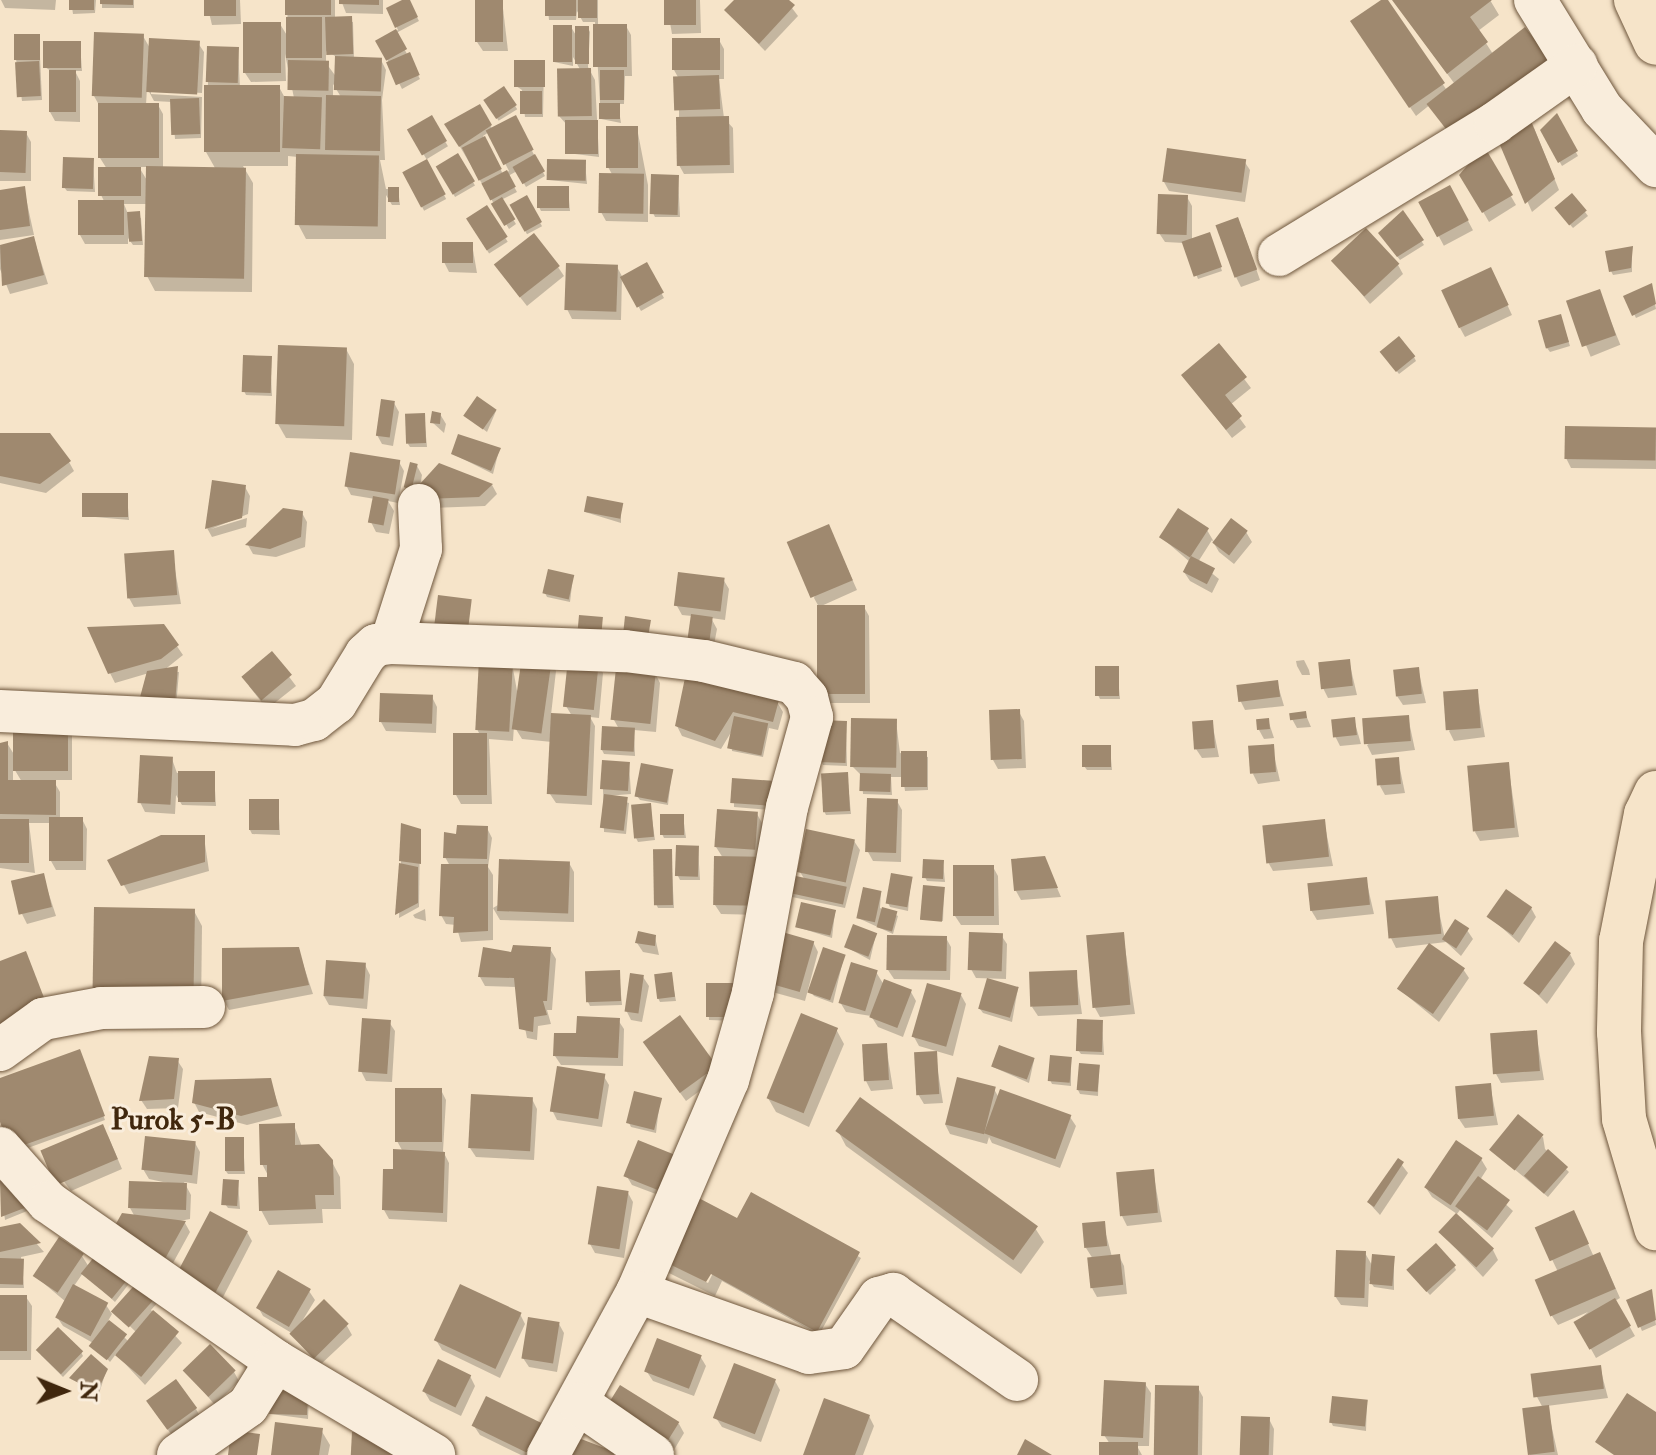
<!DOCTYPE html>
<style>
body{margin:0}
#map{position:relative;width:1656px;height:1455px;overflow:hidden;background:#f6e4c9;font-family:"IM FELL Double Pica",serif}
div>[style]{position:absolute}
.shadow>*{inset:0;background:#0003;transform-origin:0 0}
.building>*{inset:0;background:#9f896f;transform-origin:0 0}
.roads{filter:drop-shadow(0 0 2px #6e563c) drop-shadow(0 0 2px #6e563c)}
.minor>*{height:42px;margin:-21px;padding:0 21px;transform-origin:21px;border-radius:21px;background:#f9eddc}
.major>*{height:44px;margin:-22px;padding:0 22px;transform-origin:22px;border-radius:22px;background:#f6e4c9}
span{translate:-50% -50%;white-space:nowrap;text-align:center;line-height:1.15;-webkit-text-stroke:6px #f9eddc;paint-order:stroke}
.neighbourhood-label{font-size:30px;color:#40270d;font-weight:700}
.north{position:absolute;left:24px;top:1351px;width:80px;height:80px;-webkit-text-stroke:6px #f9eddc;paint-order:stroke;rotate:91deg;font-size:22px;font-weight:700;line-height:32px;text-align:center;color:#40270d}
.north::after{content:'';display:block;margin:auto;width:28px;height:36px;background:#40270d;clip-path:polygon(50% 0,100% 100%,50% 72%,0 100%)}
</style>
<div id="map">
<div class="shadow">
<div style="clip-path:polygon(1px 0,56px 0,55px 10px,5px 8px)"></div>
<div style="clip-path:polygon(71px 0,96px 0,95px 13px,73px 14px)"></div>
<div style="left:102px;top:0;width:32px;height:8px"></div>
<div style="clip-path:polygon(206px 0,240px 0,241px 24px,212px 25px)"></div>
<div style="clip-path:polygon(evenodd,287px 0,335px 0,335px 19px,353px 22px,354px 59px,381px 60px,386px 70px,382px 100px,385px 160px,380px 160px,386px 189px,398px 189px,400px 205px,392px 205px,386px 195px,386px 239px,306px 239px,298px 224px,298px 157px,288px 156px,288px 166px,243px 166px,253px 183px,252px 292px,155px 291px,147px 276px,148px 204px,124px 204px,128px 214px,141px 218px,143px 245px,133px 245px,128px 238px,128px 244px,85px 244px,80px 235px,105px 203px,101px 195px,107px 169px,100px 158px,99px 105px,94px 96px,143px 36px,151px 50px,198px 43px,204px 52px,202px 93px,151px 90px,151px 94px,202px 97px,201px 138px,175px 139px,172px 102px,154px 101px,147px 88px,146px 105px,158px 105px,163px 114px,163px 168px,215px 168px,206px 152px,208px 82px,238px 49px,240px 88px,279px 87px,285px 98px,294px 98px,285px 54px,286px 81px,251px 82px,245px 73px,280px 24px,288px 37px,287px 0,326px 51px,337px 57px,337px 78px,326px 63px,326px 51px,287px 0,333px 84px,341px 97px,333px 97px,333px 84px,287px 0,139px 167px,148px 167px,148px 182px,139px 167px)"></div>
<div style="clip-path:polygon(341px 0,383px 0,383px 14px,346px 13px)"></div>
<div style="clip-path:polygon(408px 0,419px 21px,396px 33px,420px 79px,402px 89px,378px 41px,398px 30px,388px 9px)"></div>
<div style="clip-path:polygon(477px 0,502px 0,508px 51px,483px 51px,477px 42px)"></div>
<div style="clip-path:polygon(547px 0,598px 0,598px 26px,626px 26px,631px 35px,632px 76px,625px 76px,624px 104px,618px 104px,621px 123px,601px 119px,595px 22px,583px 22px,577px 11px,576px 20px,549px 20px)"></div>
<div style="clip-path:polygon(666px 0,700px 0,701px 33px,672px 34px)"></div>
<div style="clip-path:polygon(737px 0,786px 0,798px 16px,765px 51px,727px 11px)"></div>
<div style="clip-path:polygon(1385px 0,1446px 89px,1454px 83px,1393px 0,1490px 0,1499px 15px,1478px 31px,1493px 54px,1416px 116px,1358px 31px)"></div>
<div style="clip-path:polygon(571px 27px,577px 37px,588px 28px,590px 32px,588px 67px,595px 80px,599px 157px,567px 153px,567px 125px,559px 116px,581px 71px,573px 57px,573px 66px,554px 62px)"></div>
<div style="clip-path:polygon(39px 36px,42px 100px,22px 101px,16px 59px)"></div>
<div style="clip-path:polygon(719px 40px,724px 49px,724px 79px,719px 79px,724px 118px,733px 128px,734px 173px,684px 174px,679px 165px,679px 79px,674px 70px)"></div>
<div style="clip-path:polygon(80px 43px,82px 71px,75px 71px,80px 81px,80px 122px,55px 121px,50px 112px,51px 71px,45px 67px)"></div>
<div style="clip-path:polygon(544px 62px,543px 117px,525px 117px,522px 90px,516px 86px)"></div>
<div style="left:504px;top:88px;width:25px;height:22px;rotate:58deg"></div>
<div style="clip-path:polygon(evenodd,479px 107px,493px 130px,515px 118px,545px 176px,526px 187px,517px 171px,508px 176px,517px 192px,501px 200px,516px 224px,509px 229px,447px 125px,479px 107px,489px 132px,509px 171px,503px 174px,483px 136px,489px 132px)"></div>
<div style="clip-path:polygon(1556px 116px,1578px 156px,1562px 166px,1542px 130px)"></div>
<div style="left:431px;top:118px;width:33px;height:25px;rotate:59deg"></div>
<div style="clip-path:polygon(637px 128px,648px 185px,648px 222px,606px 221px,601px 212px,613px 176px,608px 167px)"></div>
<div style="clip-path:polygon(1534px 128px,1559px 190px,1532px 212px,1497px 132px)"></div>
<div style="clip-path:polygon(0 132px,26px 133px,31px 142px,31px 181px,0 181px)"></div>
<div style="clip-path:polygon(1484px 150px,1516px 205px,1489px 222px,1462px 175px)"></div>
<div style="left:458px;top:156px;width:34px;height:23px;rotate:60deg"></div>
<div style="clip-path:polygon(93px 160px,95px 192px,67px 191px,64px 187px)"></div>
<div style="left:426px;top:161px;width:43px;height:25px;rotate:62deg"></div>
<div style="clip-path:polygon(1244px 161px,1250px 170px,1245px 202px,1169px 191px,1164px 182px)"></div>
<div style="clip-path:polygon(585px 162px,587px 184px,549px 180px)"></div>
<div style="clip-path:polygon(678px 177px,680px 217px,655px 217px,653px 213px)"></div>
<div style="left:1450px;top:187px;width:49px;height:33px;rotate:62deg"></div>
<div style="clip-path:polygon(568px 188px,570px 211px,541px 211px,539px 207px)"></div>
<div style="clip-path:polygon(24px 189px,34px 235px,0 240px,0 192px)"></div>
<div style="clip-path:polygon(1187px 197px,1192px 206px,1192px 241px,1211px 239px,1222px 271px,1198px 279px,1184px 243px,1165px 242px,1159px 233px)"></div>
<div style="left:527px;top:198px;width:32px;height:17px;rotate:62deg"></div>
<div style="left:486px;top:207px;width:41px;height:22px;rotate:58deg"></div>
<div style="clip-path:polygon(1559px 212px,1585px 212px,1588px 216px,1573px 228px)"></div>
<div style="clip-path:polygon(1403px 213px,1424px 245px,1400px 260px,1382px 237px)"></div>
<div style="clip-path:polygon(1242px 228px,1260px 280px,1241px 287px,1236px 277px)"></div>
<div style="clip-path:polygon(34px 239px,48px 284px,10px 294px,0 269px,0 247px)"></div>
<div style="clip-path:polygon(472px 244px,477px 273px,449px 272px,444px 262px)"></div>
<div style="clip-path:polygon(1632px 248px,1632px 272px,1613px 275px,1611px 271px)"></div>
<div style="clip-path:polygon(1333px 260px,1398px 265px,1403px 274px,1370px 304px)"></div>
<div style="clip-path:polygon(646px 265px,664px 298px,641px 311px,622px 277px,621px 320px,572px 319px,567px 309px,617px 267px,623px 278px)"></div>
<div style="clip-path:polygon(558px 267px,564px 276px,527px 306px,502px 274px)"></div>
<div style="clip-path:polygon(1495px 279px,1512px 315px,1465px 337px,1460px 328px)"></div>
<div style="clip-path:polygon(1651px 285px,1656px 309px,1636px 318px,1626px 297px)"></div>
<div style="left:1599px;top:292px;width:57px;height:32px;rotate:68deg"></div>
<div style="clip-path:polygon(1562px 321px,1570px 346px,1550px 352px,1547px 348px)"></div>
<div style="clip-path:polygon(1219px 346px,1251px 388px,1230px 405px,1246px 427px,1232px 438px,1183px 375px)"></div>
<div style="clip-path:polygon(346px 349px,354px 364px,352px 440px,286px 438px,278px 424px)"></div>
<div style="clip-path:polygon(1385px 356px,1414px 357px,1416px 361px,1399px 374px)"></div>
<div style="clip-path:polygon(270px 358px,272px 396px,246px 395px,244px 391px)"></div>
<div style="clip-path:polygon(394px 403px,399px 412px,393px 446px,382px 444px,377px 435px)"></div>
<div style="clip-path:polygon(496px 411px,487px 432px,466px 416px)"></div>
<div style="clip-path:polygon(440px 414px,446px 424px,444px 433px,432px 422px)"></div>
<div style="clip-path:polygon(424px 415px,427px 447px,410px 447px,408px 444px)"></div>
<div style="clip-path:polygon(1656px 429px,1656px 469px,1571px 468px,1566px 458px)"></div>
<div style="clip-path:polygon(0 435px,69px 462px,74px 471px,46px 493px,0 483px)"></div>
<div style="clip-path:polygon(499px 450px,493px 474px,453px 454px)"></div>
<div style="clip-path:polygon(399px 462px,404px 471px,398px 503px,388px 501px,394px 511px,389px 534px,376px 532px,371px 522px,375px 499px,351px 495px,346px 485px)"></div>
<div style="clip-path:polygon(417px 466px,422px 475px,418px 498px,407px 488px)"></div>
<div style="clip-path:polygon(492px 485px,497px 494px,485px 506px,431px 508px,426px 499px)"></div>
<div style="clip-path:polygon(245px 487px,250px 496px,248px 514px,211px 529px,247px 518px,246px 527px,212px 537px,207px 528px)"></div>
<div style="clip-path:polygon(127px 495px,129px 520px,84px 516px)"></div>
<div style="clip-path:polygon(621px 505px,621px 523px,585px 512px)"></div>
<div style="clip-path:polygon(302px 513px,307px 522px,305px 547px,276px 557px,253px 554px,248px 545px)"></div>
<div style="clip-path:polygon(1207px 530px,1214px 542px,1246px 532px,1252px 542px,1234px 564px,1219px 552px,1212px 540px,1198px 562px,1219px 579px,1212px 593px,1190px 581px,1184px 572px,1190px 562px,1162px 538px)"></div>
<div style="clip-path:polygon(833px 536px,857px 590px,819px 607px,864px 607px,869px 616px,870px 703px,825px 703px,819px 607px,814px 598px)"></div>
<div style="clip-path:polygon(172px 552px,181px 604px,134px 607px,129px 598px)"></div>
<div style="clip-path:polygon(573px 577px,570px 602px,547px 597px,545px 593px)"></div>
<div style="clip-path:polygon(723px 579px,729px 589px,725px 620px,711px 618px,717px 629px,711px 661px,692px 616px,682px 615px,677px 606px)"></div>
<div style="clip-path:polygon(163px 626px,183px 655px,163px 671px,179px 672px,176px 707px,149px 673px,115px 683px,110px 673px)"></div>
<div style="clip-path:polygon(272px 654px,296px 686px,267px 709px,249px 686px)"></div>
<div style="clip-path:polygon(1304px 660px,1309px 670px,1310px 675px,1302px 675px,1297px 666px,1296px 661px)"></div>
<div style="clip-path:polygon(551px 661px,556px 671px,551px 715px,572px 716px,566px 706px,598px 664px,603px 673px,599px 718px,590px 717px,595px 726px,592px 805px,556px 803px,550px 794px,552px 742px,522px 739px,514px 726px,513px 741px,489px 739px,492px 804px,461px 804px,456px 795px,480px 735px,477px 729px,512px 663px,519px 702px)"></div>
<div style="clip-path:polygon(1349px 661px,1357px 695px,1328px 698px,1323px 688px)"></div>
<div style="clip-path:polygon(1117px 668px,1120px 699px,1100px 699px,1098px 695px)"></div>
<div style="clip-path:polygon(1418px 669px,1426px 703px,1403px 705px,1397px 696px)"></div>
<div style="clip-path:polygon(689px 671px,777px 702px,783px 712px,778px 730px,769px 728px,763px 757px,732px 751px,733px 729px,721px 749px,682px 736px,677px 726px)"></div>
<div style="clip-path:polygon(655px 673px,660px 683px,656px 732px,634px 730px,635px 756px,604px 754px,602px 750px,619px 729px,614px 720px)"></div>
<div style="clip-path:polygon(1277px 682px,1284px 706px,1245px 710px,1240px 700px)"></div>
<div style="clip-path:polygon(1477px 691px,1485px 737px,1454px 741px,1449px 731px)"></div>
<div style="clip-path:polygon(432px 697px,437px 707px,436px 733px,386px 731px,381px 722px)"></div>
<div style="clip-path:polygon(1019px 712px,1024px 721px,1026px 768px,998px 769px,993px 760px)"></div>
<div style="clip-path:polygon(1305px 713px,1311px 727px,1297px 728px,1292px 719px)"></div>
<div style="clip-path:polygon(1408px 717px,1415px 750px,1372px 755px,1367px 745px)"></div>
<div style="clip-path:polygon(1268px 720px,1274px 738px,1264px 739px,1259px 730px)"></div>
<div style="clip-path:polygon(1354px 720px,1361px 744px,1340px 746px,1335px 736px)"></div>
<div style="clip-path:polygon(896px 721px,900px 753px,928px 757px,928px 790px,905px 791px,903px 777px,891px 777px,892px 795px,863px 794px,862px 776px,852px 766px)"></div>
<div style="clip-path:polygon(1212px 722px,1219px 757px,1202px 758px,1196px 749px)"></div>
<div style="clip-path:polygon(846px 723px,847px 766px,823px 765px,821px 761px)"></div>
<div style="clip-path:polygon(evenodd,15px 726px,72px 735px,72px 780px,53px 780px,60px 792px,60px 819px,82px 819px,87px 829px,86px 870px,56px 870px,51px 861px,51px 823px,29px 823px,35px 873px,0 868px,0 744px,7px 743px,15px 756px,15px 726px,13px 767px,22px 782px,13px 782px,13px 767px)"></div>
<div style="clip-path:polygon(1110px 747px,1112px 770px,1087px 770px,1084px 766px)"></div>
<div style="clip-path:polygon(1272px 747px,1280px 781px,1258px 784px,1253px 774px)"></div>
<div style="clip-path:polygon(172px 759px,177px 773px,214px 773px,216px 806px,182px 805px,176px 795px,175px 814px,145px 812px,140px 802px)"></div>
<div style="clip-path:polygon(1398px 759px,1405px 793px,1385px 795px,1380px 786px)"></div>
<div style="clip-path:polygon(629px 763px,631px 794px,606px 796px,629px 803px,626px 834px,604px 832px,603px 789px)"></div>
<div style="clip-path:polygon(1508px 765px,1519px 837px,1480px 841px,1475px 832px)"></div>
<div style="clip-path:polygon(672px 770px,668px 805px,640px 800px,637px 796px)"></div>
<div style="clip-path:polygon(847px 774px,851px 814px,826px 815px,824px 811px)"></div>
<div style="clip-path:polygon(734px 780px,771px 810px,734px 807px)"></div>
<div style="clip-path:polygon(278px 801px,280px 835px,252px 834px,250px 830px)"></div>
<div style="clip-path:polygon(897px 801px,902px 810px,901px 862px,873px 861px,868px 852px)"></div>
<div style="clip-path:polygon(650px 805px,655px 840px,638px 842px,636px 838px)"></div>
<div style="clip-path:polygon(757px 814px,762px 823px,762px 915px,721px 914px,715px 905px,723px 858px,716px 847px)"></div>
<div style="clip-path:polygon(683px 816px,686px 838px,664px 838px,662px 834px)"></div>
<div style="clip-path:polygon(1324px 821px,1333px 866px,1273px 871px,1268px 862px)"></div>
<div style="clip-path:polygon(487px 828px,492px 838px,488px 867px,493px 875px,493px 940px,461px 942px,456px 925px,446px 924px,441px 915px,450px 866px,445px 857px,458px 836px)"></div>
<div style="clip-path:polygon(420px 830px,419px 907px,399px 918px,401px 861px)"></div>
<div style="clip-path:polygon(204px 837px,209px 871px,129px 894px,110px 861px)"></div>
<div style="clip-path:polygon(854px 841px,860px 850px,845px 908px,792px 897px,790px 893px,805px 880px,800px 872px)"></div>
<div style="clip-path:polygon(698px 848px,700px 880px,680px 880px,678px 876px)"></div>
<div style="clip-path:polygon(671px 852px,674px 908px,658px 908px,656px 904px)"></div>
<div style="clip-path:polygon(1044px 858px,1061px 897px,1021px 900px,1016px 891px)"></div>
<div style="clip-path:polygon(943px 862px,945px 882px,927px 881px,925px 877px)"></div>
<div style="clip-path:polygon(569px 863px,574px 872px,574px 922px,500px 920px,493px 908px)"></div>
<div style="clip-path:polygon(993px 867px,998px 876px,999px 925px,961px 925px,955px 916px)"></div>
<div style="clip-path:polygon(43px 876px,56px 916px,27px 924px,22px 914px)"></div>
<div style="clip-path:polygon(911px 879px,908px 911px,890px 907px,888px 903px)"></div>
<div style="clip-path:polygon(1366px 879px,1374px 914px,1317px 920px,1311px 910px)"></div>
<div style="clip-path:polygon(944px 889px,943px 921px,921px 918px)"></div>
<div style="clip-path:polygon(881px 892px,880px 908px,898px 916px,893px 934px,858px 918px)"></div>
<div style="clip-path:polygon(1436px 898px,1445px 939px,1467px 930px,1473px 939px,1461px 956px,1446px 942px,1396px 948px,1391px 938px)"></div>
<div style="clip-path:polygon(1531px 908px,1536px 917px,1519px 943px,1490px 917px)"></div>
<div style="clip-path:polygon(425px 909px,426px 921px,415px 918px,413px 915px)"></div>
<div style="clip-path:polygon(194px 911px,202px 926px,201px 1012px,102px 1010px)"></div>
<div style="clip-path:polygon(835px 912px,832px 938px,797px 927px)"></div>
<div style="clip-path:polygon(876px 934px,870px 960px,846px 947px)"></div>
<div style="clip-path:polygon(1123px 934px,1135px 1014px,1100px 1017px,1095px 1008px)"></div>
<div style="clip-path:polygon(1001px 935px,1007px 944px,1006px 979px,976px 978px,971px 969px)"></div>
<div style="clip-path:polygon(655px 937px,659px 955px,643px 952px,637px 943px)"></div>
<div style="clip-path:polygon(946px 938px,951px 947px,950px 980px,894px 979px,888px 970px)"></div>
<div style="clip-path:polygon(813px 942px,818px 952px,805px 1001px,765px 990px)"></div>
<div style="clip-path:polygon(298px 949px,313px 994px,229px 1010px,224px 1001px)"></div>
<div style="clip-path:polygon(550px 949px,556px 959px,552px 1010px,547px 1010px,551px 1024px,538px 1026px,537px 1040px,527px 1038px,517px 987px,485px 986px,480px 977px,513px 954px)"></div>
<div style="clip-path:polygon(1570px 954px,1575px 964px,1547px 1004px,1528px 985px)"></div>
<div style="clip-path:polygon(844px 956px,833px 1003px,814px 996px,811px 992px)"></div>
<div style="clip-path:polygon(365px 965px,370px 975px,367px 1009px,329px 1005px,324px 996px)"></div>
<div style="clip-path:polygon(1463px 969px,1469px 978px,1439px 1022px,1400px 990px)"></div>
<div style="clip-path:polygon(619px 972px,622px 1005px,590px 1006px,588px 1002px)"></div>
<div style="clip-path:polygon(876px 972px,884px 985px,911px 992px,916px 1001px,903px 1037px,878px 1027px,871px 1016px,846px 1012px,840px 1002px)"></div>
<div style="clip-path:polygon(1076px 972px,1082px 1014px,1038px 1016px,1032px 1007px)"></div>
<div style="clip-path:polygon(671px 974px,676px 1001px,660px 1002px,658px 998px)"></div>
<div style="clip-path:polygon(643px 977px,649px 986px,642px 1022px,631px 1020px,626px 1010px)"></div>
<div style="clip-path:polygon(708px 985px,736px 1021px,709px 1020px)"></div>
<div style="clip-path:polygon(1018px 988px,1012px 1022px,983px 1013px,980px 1009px)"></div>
<div style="clip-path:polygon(961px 995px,966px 1004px,953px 1056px,919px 1046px,914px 1037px)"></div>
<div style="clip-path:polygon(618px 1020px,624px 1029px,623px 1066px,561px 1065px,555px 1056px,578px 1036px)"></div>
<div style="clip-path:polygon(389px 1022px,395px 1031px,392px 1082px,366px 1081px,361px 1071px)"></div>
<div style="clip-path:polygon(1102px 1022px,1104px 1055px,1081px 1054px,1078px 1050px)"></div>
<div style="clip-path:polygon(836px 1029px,844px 1044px,809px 1127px,776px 1112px,768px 1098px)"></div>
<div style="clip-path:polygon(1536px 1032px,1544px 1080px,1501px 1083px,1496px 1074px)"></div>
<div style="clip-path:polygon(886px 1045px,893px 1089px,871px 1091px,866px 1081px)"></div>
<div style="clip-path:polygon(651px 1053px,720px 1076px,686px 1101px)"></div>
<div style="clip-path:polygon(935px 1053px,943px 1103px,924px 1104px,918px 1094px)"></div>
<div style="clip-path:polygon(81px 1055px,105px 1120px,14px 1153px,0 1116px,0 1081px)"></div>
<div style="clip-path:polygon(1071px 1058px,1071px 1086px,1052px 1084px,1050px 1080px)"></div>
<div style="clip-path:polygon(177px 1060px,183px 1069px,178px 1108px,147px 1109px,141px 1100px)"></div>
<div style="clip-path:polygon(1034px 1060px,1029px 1083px,993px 1067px)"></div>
<div style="clip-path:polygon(1099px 1067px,1098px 1096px,1080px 1094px,1078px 1090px)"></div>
<div style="clip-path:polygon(603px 1075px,609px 1085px,602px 1127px,557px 1120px,552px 1110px)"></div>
<div style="clip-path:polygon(270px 1080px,282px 1116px,247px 1125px,199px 1112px,194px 1102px)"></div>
<div style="clip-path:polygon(1490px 1085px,1498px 1125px,1465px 1128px,1459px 1119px)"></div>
<div style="clip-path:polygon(994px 1089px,999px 1098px,1070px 1117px,1076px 1126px,1060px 1168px,992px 1143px,989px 1137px,987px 1144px,950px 1134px,945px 1124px)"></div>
<div style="clip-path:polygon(441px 1090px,446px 1100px,443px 1151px,449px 1163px,447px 1222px,389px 1219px,384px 1210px,403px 1152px,397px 1141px)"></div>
<div style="clip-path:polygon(532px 1099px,537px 1109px,534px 1160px,476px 1157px,470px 1148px)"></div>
<div style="clip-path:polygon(660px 1099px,656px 1133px,631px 1127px,629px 1123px)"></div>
<div style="clip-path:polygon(294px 1125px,302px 1147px,332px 1162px,340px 1177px,341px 1209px,322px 1209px,323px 1223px,269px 1225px,261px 1210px,270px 1179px,262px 1164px)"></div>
<div style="clip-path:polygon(838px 1131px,1035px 1228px,1044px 1242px,1021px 1274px,846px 1146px)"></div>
<div style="clip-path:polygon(108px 1136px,122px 1169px,71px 1191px,49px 1161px)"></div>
<div style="clip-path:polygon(1543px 1137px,1545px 1149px,1569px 1172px,1548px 1197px,1491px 1150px)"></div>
<div style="clip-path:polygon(243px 1139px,245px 1174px,228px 1174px,225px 1170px)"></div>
<div style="clip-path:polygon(195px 1143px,200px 1152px,197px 1184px,184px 1182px,191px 1195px,190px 1219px,174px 1222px,185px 1223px,190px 1232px,167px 1274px,130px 1208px,177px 1185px,149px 1179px,143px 1169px)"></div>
<div style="clip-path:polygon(639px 1143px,669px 1199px,632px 1185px,626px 1175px)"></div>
<div style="clip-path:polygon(1481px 1159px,1487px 1169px,1480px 1180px,1513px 1211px,1492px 1238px,1460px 1210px,1457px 1214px,1432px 1197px,1426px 1188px)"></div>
<div style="clip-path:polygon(1398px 1160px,1408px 1173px,1380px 1215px,1369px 1203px)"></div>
<div style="clip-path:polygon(1153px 1171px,1162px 1222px,1127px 1226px,1122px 1216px)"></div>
<div style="clip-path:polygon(13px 1178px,27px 1211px,5px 1220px,0 1183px)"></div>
<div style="clip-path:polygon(238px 1182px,240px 1209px,228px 1208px,225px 1204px)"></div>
<div style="clip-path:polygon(628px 1193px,633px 1202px,624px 1258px,595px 1253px,590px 1244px)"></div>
<div style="clip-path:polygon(752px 1195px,861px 1258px,819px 1335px,722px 1281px,715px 1296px,669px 1273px,661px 1259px,708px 1283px)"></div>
<div style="clip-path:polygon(1578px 1222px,1594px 1257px,1605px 1264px,1620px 1298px,1615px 1301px,1635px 1336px,1596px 1358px,1576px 1322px,1588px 1312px,1558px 1325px,1552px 1316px,1558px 1272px,1538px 1230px)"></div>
<div style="clip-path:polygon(1103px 1223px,1112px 1257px,1119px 1256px,1124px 1266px,1127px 1294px,1097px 1297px,1092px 1288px,1093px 1259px,1086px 1248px)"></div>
<div style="clip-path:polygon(20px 1225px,44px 1252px,21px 1257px,24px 1288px,0 1288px,0 1229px)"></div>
<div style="clip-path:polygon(247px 1232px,252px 1241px,221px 1301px,180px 1273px)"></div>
<div style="clip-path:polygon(1440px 1232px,1493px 1250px,1498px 1260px,1483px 1277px)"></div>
<div style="clip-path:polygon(1365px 1253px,1373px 1267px,1394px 1258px,1394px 1290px,1374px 1287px,1369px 1280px,1368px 1307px,1341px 1305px,1335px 1296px)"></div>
<div style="clip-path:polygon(82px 1256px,89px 1267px,131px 1281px,115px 1302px,83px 1273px,74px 1286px,106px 1305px,112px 1314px,108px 1321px,128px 1341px,136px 1332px,115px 1312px,141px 1281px,160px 1300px,151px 1310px,182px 1343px,145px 1385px,116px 1354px,110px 1362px,93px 1343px,63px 1326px,57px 1317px,66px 1302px,35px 1276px)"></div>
<div style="clip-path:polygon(1454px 1266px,1456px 1270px,1430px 1295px,1412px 1275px)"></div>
<div style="clip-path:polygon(309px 1291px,315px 1300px,301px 1323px,347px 1326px,352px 1335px,319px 1366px,290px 1332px,263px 1316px,258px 1307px)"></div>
<div style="clip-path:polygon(1651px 1291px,1656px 1325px,1642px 1331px,1629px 1301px)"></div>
<div style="clip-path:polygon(0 1297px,26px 1297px,32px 1306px,31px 1360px,0 1360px)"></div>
<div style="clip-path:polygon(520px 1314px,525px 1324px,500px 1378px,442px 1350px,436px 1340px)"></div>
<div style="clip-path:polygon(559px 1324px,564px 1333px,557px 1372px,529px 1367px,523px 1358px)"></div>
<div style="clip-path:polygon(81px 1352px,83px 1356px,63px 1377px,41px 1355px)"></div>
<div style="clip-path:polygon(700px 1356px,706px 1366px,694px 1396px,653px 1381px,647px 1372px)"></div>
<div style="clip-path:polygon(1600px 1367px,1608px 1398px,1547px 1406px,1558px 1455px,1530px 1455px,1524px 1411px,1543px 1408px,1537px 1397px)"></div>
<div style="clip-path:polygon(185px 1370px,234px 1372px,239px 1381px,215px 1405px)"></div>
<div style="clip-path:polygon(106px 1371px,99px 1394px,71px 1379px)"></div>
<div style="clip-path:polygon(470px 1376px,475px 1386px,461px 1416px,430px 1401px,424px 1391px)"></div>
<div style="clip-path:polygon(775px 1381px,780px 1390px,761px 1442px,722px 1427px,716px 1418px)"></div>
<div style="clip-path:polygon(1145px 1384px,1151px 1393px,1149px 1446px,1137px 1446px,1142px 1455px,1101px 1455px,1110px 1444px,1104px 1435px)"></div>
<div style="clip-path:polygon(1198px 1388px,1203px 1397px,1202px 1455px,1156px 1455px)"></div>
<div style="clip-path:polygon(309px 1398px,308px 1419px,271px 1414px)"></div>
<div style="clip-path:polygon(1367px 1402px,1366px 1431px,1333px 1426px,1331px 1422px)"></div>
<div style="clip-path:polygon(196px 1409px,201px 1418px,174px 1438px,154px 1411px)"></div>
<div style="clip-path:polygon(604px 1414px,679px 1424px,684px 1433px,671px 1455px)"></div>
<div style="clip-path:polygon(869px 1416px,874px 1426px,863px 1455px,805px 1455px)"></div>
<div style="clip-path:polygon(1269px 1419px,1274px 1429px,1273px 1455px,1241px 1455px)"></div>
<div style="clip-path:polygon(474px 1426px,537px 1455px,521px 1455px,480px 1435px)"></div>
<div style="clip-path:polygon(321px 1430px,330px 1445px,328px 1455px,273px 1455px)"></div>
</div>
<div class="building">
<div style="left:69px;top:0;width:25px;height:10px"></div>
<div style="clip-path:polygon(100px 0,133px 0,133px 5px,100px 4px)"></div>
<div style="left:204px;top:0;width:32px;height:16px"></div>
<div style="left:285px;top:0;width:46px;height:15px"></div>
<div style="clip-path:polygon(339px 0,379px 0,379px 5px,339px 4px)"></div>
<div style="clip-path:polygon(402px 0,410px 0,418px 17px,395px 28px,386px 8px)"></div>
<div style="left:475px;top:0;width:28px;height:42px"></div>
<div style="left:545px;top:0;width:31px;height:16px"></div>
<div style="left:578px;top:0;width:19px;height:18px"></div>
<div style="left:664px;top:0;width:32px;height:25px"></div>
<div style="clip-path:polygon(734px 0,789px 0,795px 5px,759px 44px,724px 10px)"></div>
<div style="clip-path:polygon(1381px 0,1388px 0,1445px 83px,1409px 108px,1350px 21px)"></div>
<div style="clip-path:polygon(1392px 0,1492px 0,1470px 17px,1488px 42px,1447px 74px)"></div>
<div style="left:352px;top:16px;width:38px;height:27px;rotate:88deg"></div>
<div style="left:286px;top:17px;width:36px;height:41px"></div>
<div style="left:243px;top:22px;width:38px;height:51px"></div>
<div style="left:593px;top:24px;width:34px;height:43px"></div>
<div style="left:553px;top:25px;width:19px;height:37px"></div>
<div style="left:575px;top:26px;width:14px;height:38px"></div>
<div style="left:1525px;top:27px;width:44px;height:125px;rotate:52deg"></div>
<div style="left:396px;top:29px;width:23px;height:24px;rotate:61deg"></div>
<div style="left:94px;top:32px;width:50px;height:64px;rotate:2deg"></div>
<div style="left:14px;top:34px;width:26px;height:26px"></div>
<div style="left:149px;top:38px;width:51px;height:54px;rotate:3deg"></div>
<div style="left:672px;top:38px;width:48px;height:32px"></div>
<div style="left:81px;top:41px;width:27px;height:38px;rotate:90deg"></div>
<div style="left:207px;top:46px;width:32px;height:36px;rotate:2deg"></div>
<div style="left:410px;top:52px;width:25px;height:26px;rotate:67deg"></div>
<div style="left:335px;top:56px;width:47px;height:34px;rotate:2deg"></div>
<div style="left:288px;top:60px;width:41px;height:30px;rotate:1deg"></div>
<div style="left:514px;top:60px;width:31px;height:27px"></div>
<div style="left:39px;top:61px;width:35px;height:24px;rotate:87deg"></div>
<div style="left:591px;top:68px;width:48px;height:34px;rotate:89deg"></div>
<div style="left:49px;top:70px;width:27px;height:42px"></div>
<div style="left:600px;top:70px;width:24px;height:30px"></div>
<div style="left:719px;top:75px;width:34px;height:46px;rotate:88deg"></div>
<div style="left:280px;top:85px;width:67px;height:76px;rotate:90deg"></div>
<div style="left:504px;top:86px;width:23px;height:25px;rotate:56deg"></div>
<div style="left:520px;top:91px;width:22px;height:23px"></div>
<div style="left:326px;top:95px;width:55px;height:55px;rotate:1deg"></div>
<div style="left:284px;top:96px;width:38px;height:52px;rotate:2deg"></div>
<div style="left:199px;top:98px;width:36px;height:29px;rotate:88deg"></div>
<div style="left:98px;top:103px;width:61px;height:55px"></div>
<div style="left:599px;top:103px;width:21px;height:16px"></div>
<div style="clip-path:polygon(480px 104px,492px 125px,459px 147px,444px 124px)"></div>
<div style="clip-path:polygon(1557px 113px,1578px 151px,1558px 163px,1540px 130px)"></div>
<div style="left:432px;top:115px;width:30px;height:29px;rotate:60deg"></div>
<div style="left:516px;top:115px;width:39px;height:34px;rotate:63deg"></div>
<div style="left:729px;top:116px;width:49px;height:53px;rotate:89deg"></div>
<div style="clip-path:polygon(1529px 116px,1555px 179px,1525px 204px,1494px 131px)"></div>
<div style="left:565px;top:120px;width:33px;height:34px"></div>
<div style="left:606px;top:126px;width:32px;height:42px"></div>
<div style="left:0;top:130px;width:27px;height:42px;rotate:2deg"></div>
<div style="left:485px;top:136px;width:37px;height:26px;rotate:63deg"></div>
<div style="clip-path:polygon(1484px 146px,1513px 195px,1482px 213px,1459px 175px)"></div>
<div style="left:1167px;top:148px;width:80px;height:34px;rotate:8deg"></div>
<div style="left:458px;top:153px;width:33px;height:26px;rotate:59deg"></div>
<div style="left:296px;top:154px;width:83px;height:71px;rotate:1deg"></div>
<div style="left:535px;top:154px;width:20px;height:26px;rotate:60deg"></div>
<div style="left:63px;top:157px;width:31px;height:31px;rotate:2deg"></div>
<div style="left:427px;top:159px;width:40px;height:28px;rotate:62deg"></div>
<div style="left:547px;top:159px;width:39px;height:21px;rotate:1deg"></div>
<div style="left:146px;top:166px;width:100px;height:111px;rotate:1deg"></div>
<div style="left:98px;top:167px;width:43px;height:29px"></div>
<div style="left:507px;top:170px;width:19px;height:29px;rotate:62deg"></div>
<div style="left:599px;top:173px;width:45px;height:40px;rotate:1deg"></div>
<div style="left:651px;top:174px;width:28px;height:40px;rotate:2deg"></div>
<div style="left:1450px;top:185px;width:40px;height:36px;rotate:62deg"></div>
<div style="clip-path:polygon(25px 186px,30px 226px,0 230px,0 190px)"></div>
<div style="left:537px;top:186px;width:32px;height:22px"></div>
<div style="left:388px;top:187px;width:11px;height:15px"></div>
<div style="left:1572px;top:193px;width:23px;height:23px;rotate:50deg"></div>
<div style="left:1158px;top:194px;width:30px;height:40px;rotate:2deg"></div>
<div style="left:527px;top:195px;width:31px;height:20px;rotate:61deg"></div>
<div style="left:502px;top:197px;width:26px;height:13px;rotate:59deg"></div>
<div style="left:124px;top:200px;width:35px;height:46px;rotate:90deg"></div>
<div style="left:487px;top:205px;width:38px;height:25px;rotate:57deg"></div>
<div style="clip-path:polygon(1403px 210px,1424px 240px,1397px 257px,1378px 233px)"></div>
<div style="left:140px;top:211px;width:30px;height:13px;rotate:86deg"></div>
<div style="left:1238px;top:217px;width:56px;height:24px;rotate:70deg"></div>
<div style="left:1366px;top:228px;width:49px;height:48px;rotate:47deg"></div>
<div style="left:1210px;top:232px;width:37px;height:30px;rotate:71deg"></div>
<div style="left:534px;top:233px;width:42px;height:51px;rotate:52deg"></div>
<div style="clip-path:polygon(34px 236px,44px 275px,2px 286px,0 245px)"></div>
<div style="left:442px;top:242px;width:31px;height:21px"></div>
<div style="clip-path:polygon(1633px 246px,1631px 268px,1609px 272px,1605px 251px)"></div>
<div style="left:647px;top:262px;width:35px;height:31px;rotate:61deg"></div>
<div style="left:566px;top:263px;width:52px;height:47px;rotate:2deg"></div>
<div style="left:1491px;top:267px;width:42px;height:55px;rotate:65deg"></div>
<div style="clip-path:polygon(1652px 283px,1656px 304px,1632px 316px,1623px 296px)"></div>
<div style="left:1600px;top:289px;width:49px;height:36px;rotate:71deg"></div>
<div style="left:1561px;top:314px;width:29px;height:24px;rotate:74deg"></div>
<div style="left:1399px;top:336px;width:26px;height:25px;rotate:51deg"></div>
<div style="clip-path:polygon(1219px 343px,1247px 377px,1225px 395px,1242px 416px,1226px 430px,1181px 375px)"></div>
<div style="left:278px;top:345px;width:69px;height:79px;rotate:2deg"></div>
<div style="left:243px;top:355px;width:29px;height:37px;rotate:2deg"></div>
<div style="left:477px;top:396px;width:24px;height:24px;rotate:35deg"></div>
<div style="left:381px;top:399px;width:14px;height:37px;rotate:8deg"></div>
<div style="clip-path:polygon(432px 411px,441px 413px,440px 424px,430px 423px)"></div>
<div style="left:425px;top:413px;width:30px;height:20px;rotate:88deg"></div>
<div style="left:1565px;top:426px;width:91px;height:33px;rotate:1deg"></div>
<div style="clip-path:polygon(0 433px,50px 433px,71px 461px,40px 484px,0 476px)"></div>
<div style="clip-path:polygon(458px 434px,501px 448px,491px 471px,451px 454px)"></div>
<div style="left:350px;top:452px;width:51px;height:35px;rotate:9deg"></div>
<div style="left:410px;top:462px;width:8px;height:26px;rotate:14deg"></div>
<div style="clip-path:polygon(439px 463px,493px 484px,479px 497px,424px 499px,419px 485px)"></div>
<div style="clip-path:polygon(212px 480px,246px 485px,242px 518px,205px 529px)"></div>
<div style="left:82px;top:493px;width:46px;height:24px"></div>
<div style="left:373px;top:496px;width:16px;height:27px;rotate:11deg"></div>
<div style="left:587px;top:496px;width:37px;height:16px;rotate:11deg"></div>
<div style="clip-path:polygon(283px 508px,303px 511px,301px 537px,270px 549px,245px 545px)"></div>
<div style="left:1178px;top:508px;width:37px;height:35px;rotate:33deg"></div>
<div style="left:1231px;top:518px;width:21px;height:31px;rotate:37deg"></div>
<div style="left:829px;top:524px;width:61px;height:46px;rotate:67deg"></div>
<div style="left:174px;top:550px;width:45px;height:50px;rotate:86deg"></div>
<div style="left:1191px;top:556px;width:27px;height:18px;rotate:27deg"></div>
<div style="left:548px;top:569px;width:27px;height:25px;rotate:13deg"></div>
<div style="left:678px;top:572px;width:47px;height:34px;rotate:7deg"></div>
<div style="left:438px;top:595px;width:34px;height:29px;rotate:7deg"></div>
<div style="left:817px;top:605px;width:48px;height:89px"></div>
<div style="left:691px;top:614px;width:22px;height:36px;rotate:8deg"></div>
<div style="left:579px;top:615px;width:24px;height:23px;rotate:5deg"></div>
<div style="clip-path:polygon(625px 616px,651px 620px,648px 637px,623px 635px)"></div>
<div style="clip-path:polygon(164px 624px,179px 645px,161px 659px,108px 674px,87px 627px)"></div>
<div style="left:272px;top:651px;width:31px;height:40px;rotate:50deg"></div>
<div style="left:522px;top:656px;width:30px;height:74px;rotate:8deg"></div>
<div style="left:479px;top:659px;width:34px;height:71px;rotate:3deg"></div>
<div style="left:568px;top:659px;width:31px;height:48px;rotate:6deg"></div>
<div style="left:1350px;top:659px;width:27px;height:32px;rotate:84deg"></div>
<div style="clip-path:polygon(178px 666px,175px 704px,139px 701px,147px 671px)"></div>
<div style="left:1095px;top:666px;width:24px;height:30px"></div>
<div style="left:1419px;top:667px;width:27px;height:26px;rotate:84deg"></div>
<div style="left:616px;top:668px;width:40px;height:52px;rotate:6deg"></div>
<div style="clip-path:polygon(687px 668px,779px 700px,773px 722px,733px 712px,715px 741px,675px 726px)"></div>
<div style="left:1278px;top:680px;width:17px;height:42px;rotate:83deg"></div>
<div style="left:1478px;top:689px;width:39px;height:35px;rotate:86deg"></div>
<div style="left:380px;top:693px;width:53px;height:29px;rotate:2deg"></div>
<div style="left:1020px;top:709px;width:50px;height:31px;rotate:88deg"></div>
<div style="left:1306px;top:711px;width:7px;height:17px;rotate:82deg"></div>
<div style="left:551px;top:713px;width:40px;height:81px;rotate:3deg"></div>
<div style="left:1409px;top:715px;width:26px;height:47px;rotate:86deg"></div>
<div style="left:734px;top:716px;width:35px;height:33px;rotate:12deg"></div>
<div style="left:1355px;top:717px;width:18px;height:24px;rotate:84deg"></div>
<div style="left:851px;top:718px;width:46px;height:49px;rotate:1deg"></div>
<div style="left:1269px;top:718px;width:11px;height:13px;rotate:85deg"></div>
<div style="left:820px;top:720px;width:27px;height:42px;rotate:2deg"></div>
<div style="left:1213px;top:720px;width:28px;height:21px;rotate:86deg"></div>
<div style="left:13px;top:724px;width:55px;height:47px"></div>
<div style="left:602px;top:726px;width:33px;height:24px;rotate:3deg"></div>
<div style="left:453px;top:733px;width:34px;height:62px"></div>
<div style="clip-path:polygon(8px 741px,8px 780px,56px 780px,56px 815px,0 814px,0 743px)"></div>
<div style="left:1274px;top:744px;width:28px;height:26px;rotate:86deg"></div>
<div style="left:1082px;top:745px;width:29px;height:22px"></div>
<div style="left:901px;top:751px;width:26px;height:36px"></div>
<div style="left:140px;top:755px;width:33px;height:48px;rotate:3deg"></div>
<div style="left:1399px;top:757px;width:27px;height:24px;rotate:86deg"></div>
<div style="left:602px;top:760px;width:28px;height:29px;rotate:4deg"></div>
<div style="left:1509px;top:762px;width:66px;height:42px;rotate:85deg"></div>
<div style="left:641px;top:763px;width:33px;height:34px;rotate:11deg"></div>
<div style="left:178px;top:771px;width:37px;height:31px"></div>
<div style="left:848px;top:772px;width:39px;height:27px;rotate:87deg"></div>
<div style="left:860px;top:773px;width:31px;height:18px;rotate:2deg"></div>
<div style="left:732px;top:778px;width:40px;height:25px;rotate:4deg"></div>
<div style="left:604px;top:794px;width:24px;height:34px;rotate:7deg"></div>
<div style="left:867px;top:798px;width:31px;height:54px;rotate:2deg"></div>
<div style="left:249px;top:799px;width:30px;height:31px"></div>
<div style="left:651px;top:803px;width:34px;height:20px;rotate:85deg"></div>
<div style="left:717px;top:809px;width:41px;height:38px;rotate:4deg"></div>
<div style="left:660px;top:814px;width:24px;height:21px"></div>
<div style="left:49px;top:817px;width:34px;height:44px"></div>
<div style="left:0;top:819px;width:29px;height:44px"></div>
<div style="left:1325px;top:819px;width:38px;height:63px;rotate:84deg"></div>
<div style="clip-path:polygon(401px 823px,421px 829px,421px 864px,399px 861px)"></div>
<div style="clip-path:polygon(457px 825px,488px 826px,487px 859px,443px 858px,444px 832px,456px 834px)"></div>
<div style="left:806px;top:829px;width:50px;height:44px;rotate:12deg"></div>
<div style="clip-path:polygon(161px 835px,205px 835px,205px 862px,121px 886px,107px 860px)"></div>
<div style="left:676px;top:845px;width:23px;height:31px;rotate:2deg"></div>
<div style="left:672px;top:849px;width:56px;height:19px;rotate:89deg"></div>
<div style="left:714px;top:856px;width:45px;height:49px;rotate:1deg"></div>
<div style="clip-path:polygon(1045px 856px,1058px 888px,1014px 891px,1011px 859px)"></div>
<div style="left:499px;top:859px;width:71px;height:52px;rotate:2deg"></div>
<div style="left:923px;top:859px;width:21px;height:19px;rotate:3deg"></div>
<div style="clip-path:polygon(399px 863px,418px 867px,418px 903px,395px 915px)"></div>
<div style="clip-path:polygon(441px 864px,488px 864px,488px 931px,453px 933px,454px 917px,439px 916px)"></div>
<div style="left:953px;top:865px;width:41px;height:51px"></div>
<div style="left:44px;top:873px;width:35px;height:34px;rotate:77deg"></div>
<div style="left:891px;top:873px;width:22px;height:31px;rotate:10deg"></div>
<div style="left:791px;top:875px;width:57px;height:18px;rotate:12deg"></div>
<div style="left:1367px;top:877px;width:28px;height:60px;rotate:84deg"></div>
<div style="left:923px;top:885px;width:22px;height:35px;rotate:5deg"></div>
<div style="left:863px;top:887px;width:19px;height:32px;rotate:12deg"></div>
<div style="left:1506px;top:889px;width:32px;height:34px;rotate:35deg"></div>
<div style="left:1438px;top:896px;width:38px;height:53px;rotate:85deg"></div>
<div style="left:801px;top:902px;width:36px;height:26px;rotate:13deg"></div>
<div style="left:94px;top:907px;width:101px;height:89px;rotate:1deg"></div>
<div style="left:882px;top:907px;width:16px;height:21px;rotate:15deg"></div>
<div style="left:1455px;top:919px;width:17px;height:24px;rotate:33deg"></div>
<div style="left:853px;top:924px;width:26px;height:25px;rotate:21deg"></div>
<div style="left:772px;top:929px;width:44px;height:53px;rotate:16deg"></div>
<div style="clip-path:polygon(638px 931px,656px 935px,655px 946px,635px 943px)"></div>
<div style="left:969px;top:932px;width:34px;height:38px;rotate:2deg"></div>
<div style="left:1124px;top:932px;width:73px;height:38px;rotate:85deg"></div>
<div style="left:887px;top:935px;width:60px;height:35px;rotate:1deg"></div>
<div style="left:1555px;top:941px;width:20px;height:53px;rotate:37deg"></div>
<div style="left:1429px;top:943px;width:44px;height:56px;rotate:35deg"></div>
<div style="clip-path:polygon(513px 945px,551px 947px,547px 1001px,543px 1001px,547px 1015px,534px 1017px,533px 1032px,519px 1029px,514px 978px,478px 977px,483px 947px,511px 952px)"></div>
<div style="clip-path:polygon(299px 947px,309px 985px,222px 1001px,222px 948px)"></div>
<div style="left:823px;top:947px;width:24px;height:48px;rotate:19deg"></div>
<div style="clip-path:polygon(26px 951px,48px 1008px,0 1026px,0 961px)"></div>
<div style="left:326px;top:960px;width:40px;height:36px;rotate:4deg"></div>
<div style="left:851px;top:962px;width:28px;height:43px;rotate:17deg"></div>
<div style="left:620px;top:970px;width:31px;height:35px;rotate:88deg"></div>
<div style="left:1077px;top:970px;width:35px;height:48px;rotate:88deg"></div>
<div style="left:672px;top:972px;width:25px;height:18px;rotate:83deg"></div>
<div style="left:630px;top:973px;width:14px;height:39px;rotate:8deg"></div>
<div style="left:987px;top:978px;width:33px;height:32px;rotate:16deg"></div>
<div style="left:884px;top:979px;width:30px;height:41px;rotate:21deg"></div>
<div style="left:706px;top:983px;width:30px;height:34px"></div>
<div style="left:927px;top:983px;width:36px;height:56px;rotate:16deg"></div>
<div style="left:801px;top:1013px;width:40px;height:92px;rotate:22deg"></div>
<div style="left:680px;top:1015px;width:63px;height:46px;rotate:54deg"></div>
<div style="clip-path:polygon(577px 1016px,620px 1018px,618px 1058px,553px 1056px,554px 1033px,576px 1033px)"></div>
<div style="left:362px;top:1018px;width:29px;height:54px;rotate:4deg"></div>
<div style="left:1077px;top:1019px;width:26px;height:32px;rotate:2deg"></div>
<div style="left:1537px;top:1030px;width:41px;height:47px;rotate:86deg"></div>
<div style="left:887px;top:1043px;width:37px;height:25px;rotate:87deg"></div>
<div style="left:999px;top:1045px;width:38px;height:23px;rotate:20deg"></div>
<div style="clip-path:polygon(80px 1049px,105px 1116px,10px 1150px,0 1122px,0 1078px)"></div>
<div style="left:937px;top:1051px;width:43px;height:23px;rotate:87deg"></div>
<div style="left:1050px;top:1055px;width:22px;height:26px;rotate:5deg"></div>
<div style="clip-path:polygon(149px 1056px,179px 1058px,174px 1099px,139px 1101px)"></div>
<div style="left:1079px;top:1063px;width:21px;height:27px;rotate:5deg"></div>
<div style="left:557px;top:1066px;width:49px;height:46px;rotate:9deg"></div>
<div style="left:957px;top:1077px;width:40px;height:49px;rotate:14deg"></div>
<div style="clip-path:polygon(271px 1078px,278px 1106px,241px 1116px,192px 1103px,195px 1080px)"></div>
<div style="left:1491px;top:1083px;width:33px;height:36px;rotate:85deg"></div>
<div style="left:395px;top:1088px;width:47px;height:54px"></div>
<div style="left:1000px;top:1089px;width:76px;height:47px;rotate:20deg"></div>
<div style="left:634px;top:1091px;width:29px;height:33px;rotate:14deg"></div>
<div style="left:471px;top:1094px;width:62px;height:54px;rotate:3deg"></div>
<div style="left:860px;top:1097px;width:220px;height:42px;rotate:36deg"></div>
<div style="left:1518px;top:1114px;width:33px;height:46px;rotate:39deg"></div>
<div style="clip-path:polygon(295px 1123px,295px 1145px,319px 1144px,333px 1160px,334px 1195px,315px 1195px,316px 1209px,259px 1211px,258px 1177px,267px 1177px,267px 1165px,260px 1165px,259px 1124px)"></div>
<div style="left:103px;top:1124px;width:38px;height:68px;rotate:67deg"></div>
<div style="left:145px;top:1136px;width:51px;height:34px;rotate:6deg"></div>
<div style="left:225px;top:1137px;width:19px;height:34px"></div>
<div style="left:638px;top:1140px;width:43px;height:39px;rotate:22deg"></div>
<div style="left:1456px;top:1140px;width:32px;height:57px;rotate:34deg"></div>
<div style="clip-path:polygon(393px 1149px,445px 1152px,443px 1213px,382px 1210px,383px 1169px,393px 1169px)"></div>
<div style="left:1548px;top:1149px;width:27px;height:36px;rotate:42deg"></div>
<div style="clip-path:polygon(1398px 1158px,1404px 1162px,1374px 1207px,1367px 1202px)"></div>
<div style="left:1154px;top:1169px;width:44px;height:38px;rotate:85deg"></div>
<div style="clip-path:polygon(14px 1176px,27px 1207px,1px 1217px,0 1181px)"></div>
<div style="left:1478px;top:1176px;width:40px;height:38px;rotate:37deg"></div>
<div style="left:223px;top:1179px;width:16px;height:26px;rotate:4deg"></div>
<div style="left:129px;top:1181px;width:58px;height:27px;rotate:2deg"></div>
<div style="left:597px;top:1186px;width:32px;height:59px;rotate:9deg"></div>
<div style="clip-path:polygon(751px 1192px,860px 1252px,817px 1332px,711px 1274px,706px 1282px,659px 1259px,691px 1194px,737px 1218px)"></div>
<div style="left:1574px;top:1210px;width:37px;height:43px;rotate:66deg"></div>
<div style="left:210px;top:1211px;width:43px;height:70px;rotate:28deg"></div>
<div style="clip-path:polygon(122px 1213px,186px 1221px,161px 1266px,109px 1236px)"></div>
<div style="left:1456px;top:1213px;width:52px;height:26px;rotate:43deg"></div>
<div style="left:1105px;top:1221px;width:25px;height:23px;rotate:85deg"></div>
<div style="clip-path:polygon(20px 1223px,41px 1243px,0 1252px,0 1227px)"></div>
<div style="left:59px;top:1237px;width:30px;height:47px;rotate:34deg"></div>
<div style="left:1436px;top:1243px;width:30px;height:40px;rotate:48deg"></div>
<div style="left:1336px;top:1250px;width:30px;height:47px;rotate:2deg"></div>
<div style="left:99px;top:1251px;width:40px;height:29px;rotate:39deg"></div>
<div style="left:1600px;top:1252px;width:40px;height:71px;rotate:67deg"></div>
<div style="left:1120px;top:1254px;width:31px;height:33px;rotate:84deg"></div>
<div style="left:1372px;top:1254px;width:23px;height:30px;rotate:5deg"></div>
<div style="left:0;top:1258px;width:24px;height:26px;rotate:2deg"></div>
<div style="left:278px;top:1270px;width:38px;height:44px;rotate:30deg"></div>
<div style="left:141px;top:1278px;width:24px;height:45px;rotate:42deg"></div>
<div style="left:73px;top:1284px;width:40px;height:38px;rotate:28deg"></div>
<div style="left:460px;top:1284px;width:68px;height:62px;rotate:25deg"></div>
<div style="clip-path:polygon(1652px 1289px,1656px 1320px,1638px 1328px,1626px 1300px)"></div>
<div style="left:0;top:1295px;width:27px;height:56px"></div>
<div style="left:1615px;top:1298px;width:32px;height:48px;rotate:60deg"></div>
<div style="left:324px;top:1299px;width:35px;height:49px;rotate:45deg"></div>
<div style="left:153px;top:1310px;width:34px;height:59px;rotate:40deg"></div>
<div style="left:528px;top:1317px;width:32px;height:42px;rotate:9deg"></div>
<div style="left:109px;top:1320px;width:23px;height:33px;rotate:38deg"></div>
<div style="left:58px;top:1327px;width:35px;height:32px;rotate:44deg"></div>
<div style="left:657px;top:1338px;width:48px;height:36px;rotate:21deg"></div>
<div style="left:210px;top:1344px;width:37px;height:38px;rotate:46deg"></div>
<div style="clip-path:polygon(91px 1354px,108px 1369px,97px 1392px,69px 1378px)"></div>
<div style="left:438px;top:1359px;width:37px;height:36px;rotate:26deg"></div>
<div style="left:734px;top:1363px;width:45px;height:59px;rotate:21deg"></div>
<div style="left:1601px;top:1365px;width:24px;height:71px;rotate:83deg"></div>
<div style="left:176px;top:1379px;width:36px;height:37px;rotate:54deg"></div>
<div style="left:1104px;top:1380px;width:42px;height:56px;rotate:3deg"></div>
<div style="left:620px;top:1385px;width:70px;height:35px;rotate:32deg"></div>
<div style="left:1155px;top:1385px;width:44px;height:70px;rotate:1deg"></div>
<div style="clip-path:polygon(277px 1390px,308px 1392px,307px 1415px,269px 1414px)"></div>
<div style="clip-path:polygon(1627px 1393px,1656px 1412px,1656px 1455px,1614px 1455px,1595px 1442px)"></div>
<div style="left:486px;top:1396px;width:64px;height:33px;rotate:26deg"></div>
<div style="left:1332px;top:1396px;width:36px;height:27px;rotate:6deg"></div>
<div style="clip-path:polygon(824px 1398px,870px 1415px,855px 1455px,803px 1455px)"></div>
<div style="left:1549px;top:1405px;width:47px;height:27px;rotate:83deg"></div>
<div style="left:1241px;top:1416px;width:29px;height:39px;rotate:2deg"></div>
<div style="clip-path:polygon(275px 1422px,323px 1428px,319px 1455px,271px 1455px)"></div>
<div style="clip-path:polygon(231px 1430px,260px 1434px,257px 1455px,228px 1455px)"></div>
<div style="left:352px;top:1432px;width:43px;height:23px;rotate:3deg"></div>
<div style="clip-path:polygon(576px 1437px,615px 1452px,614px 1455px,569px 1455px)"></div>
<div style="clip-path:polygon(1025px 1439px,1052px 1455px,1017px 1455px)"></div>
<div style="left:1099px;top:1442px;width:39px;height:13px"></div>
</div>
<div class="roads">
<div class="minor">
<div style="left:1535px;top:0;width:128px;rotate:58.4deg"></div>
<div style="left:1602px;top:109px;width:79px;rotate:46.5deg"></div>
<div style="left:1279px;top:255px;width:253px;rotate:-31.4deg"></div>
<div style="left:1495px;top:123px;width:100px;rotate:-35.3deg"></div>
<div style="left:391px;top:643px;width:99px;rotate:-72.3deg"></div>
<div style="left:421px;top:549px;width:44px;rotate:-92.6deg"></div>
<div style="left:0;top:711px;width:295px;rotate:2.7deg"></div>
<div style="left:295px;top:725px;width:20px;rotate:-15deg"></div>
<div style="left:314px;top:720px;width:28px;rotate:-38deg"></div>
<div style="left:336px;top:703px;width:57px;rotate:-58.5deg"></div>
<div style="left:366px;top:654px;width:13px;rotate:-42deg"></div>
<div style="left:376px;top:645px;width:15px;rotate:-8deg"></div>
<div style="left:391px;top:643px;width:234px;rotate:2deg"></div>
<div style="left:625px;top:651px;width:80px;rotate:7.2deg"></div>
<div style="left:704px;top:661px;width:93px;rotate:13.7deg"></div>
<div style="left:794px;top:683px;width:20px;rotate:49deg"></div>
<div style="left:807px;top:698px;width:20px;rotate:75deg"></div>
<div style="left:812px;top:717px;width:93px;rotate:105.5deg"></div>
<div style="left:787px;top:807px;width:189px;rotate:100.4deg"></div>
<div style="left:753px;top:993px;width:91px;rotate:106deg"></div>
<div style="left:728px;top:1080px;width:231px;rotate:113.2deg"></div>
<div style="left:637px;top:1292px;width:186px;rotate:118.6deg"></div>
<div style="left:0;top:1050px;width:53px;rotate:-35.8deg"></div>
<div style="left:43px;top:1019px;width:59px;rotate:-10.7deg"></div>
<div style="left:101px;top:1008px;width:103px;rotate:-0.6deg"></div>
<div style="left:0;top:1148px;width:72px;rotate:48.4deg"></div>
<div style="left:48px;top:1202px;width:278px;rotate:34.9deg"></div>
<div style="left:276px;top:1361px;width:184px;rotate:30.7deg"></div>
<div style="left:637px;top:1292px;width:182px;rotate:19.5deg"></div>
<div style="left:809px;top:1353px;width:35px;rotate:-8deg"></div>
<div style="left:844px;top:1348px;width:61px;rotate:-55deg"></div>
<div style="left:879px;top:1298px;width:15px;rotate:-16deg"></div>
<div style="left:893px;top:1294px;width:151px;rotate:34.7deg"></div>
<div style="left:579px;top:1404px;width:90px;rotate:34.6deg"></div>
<div style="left:178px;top:1455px;width:85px;rotate:-35deg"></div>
<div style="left:248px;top:1406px;width:53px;rotate:-58.1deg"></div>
</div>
<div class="major">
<div style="left:1636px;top:0;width:47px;rotate:65.1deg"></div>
<div style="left:1656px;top:793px;width:23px;rotate:115deg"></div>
<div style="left:1646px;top:814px;width:129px;rotate:101.1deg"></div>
<div style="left:1621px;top:941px;width:91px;rotate:91.3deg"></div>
<div style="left:1619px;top:1032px;width:87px;rotate:86.7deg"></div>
<div style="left:1624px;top:1119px;width:114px;rotate:73.6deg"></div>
</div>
</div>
<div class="neighbourhood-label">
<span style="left:173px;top:1120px">Purok 5-B</span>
</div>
<div class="north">N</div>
</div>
